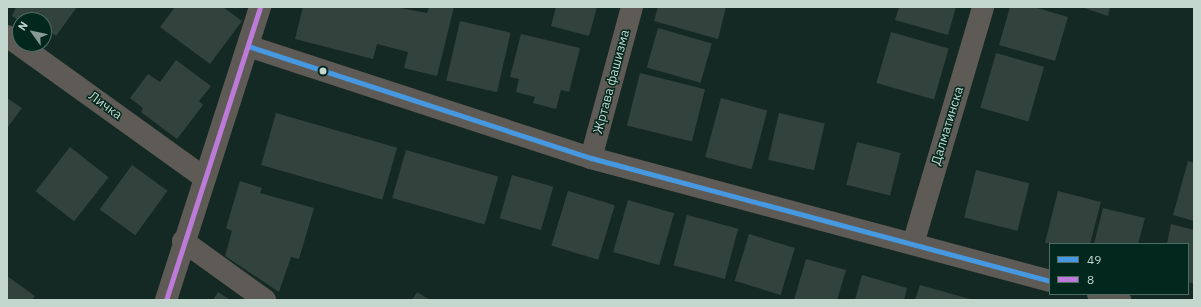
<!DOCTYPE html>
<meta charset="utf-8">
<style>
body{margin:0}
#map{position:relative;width:1201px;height:307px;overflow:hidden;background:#152924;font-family:"IBM Plex Sans",sans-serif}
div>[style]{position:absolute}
.building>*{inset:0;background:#32423d;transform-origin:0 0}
.minor>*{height:22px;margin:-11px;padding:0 11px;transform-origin:11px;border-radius:11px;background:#5e5b56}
.bus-1>*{height:5px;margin:-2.5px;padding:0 2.5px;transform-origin:2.5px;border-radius:2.5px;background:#4699e1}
.bus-2>*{height:5px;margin:-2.5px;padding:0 2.5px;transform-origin:2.5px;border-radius:2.5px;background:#bd7bd9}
.dots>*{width:11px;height:11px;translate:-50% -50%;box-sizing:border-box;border:2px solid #02271d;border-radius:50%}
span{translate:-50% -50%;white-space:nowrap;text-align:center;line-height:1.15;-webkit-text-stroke:3px #02271d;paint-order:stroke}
.street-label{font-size:13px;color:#c4d7cf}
.frame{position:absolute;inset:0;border:8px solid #c4d7cf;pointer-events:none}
.legend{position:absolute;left:1049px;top:243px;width:140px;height:52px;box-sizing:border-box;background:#02271d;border:1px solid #506d64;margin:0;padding:5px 7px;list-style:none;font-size:12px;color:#c4d7cf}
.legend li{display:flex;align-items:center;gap:8px;height:20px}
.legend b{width:20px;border:1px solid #506d64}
.north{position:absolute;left:12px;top:12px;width:40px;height:40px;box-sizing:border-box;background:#02271d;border:1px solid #506d64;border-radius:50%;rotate:303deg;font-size:11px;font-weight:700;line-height:16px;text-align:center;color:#c4d7cf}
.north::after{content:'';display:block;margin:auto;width:14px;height:18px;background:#879a93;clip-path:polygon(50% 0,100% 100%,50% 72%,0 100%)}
</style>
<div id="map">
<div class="building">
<div style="clip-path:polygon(16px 7px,77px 7px,56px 36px,48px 30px,44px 35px,44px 20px,20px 21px,12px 16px)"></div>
<div style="clip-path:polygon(175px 7px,223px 7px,242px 21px,210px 64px,160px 27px)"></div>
<div style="clip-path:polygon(303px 7px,395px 7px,427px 13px,429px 7px,454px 7px,437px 76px,404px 68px,408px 52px,377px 44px,373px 59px,295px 39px)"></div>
<div style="clip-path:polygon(556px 7px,597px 7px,589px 36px,551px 26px)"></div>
<div style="clip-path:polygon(658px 7px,726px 7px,718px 39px,654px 21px)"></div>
<div style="clip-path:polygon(899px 7px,956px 7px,948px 35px,895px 20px)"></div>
<div style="clip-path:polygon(1010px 7px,1034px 7px,1068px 17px,1055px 61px,999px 45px)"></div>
<div style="clip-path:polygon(1081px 7px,1110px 7px,1108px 16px)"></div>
<div style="left:460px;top:21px;width:52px;height:61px;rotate:13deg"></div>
<div style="left:658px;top:28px;width:56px;height:41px;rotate:16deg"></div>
<div style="left:891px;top:32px;width:60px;height:53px;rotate:16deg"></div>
<div style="clip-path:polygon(521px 34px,580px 48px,569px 92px,561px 90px,556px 109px,533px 103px,535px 97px,516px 92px,519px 79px,510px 77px)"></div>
<div style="left:996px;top:53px;width:50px;height:57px;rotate:16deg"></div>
<div style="clip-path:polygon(176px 60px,211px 86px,199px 101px,203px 105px,177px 139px,141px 112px,143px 108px,130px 98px,148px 74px,160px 82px)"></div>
<div style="left:640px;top:73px;width:67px;height:54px;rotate:14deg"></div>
<div style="clip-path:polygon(7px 98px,22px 108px,7px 128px)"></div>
<div style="left:721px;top:98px;width:48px;height:61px;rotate:15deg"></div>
<div style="left:276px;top:113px;width:126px;height:54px;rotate:16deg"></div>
<div style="left:779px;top:113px;width:47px;height:48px;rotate:13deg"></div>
<div style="left:857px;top:142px;width:45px;height:44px;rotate:14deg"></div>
<div style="left:70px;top:147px;width:49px;height:56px;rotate:38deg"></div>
<div style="left:406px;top:150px;width:96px;height:50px;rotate:16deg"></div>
<div style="clip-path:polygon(1188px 161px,1194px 163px,1194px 221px,1173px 215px)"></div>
<div style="left:132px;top:165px;width:44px;height:55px;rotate:36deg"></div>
<div style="left:976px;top:170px;width:55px;height:49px;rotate:14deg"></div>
<div style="left:512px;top:175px;width:43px;height:45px;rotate:16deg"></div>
<div style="clip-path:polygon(240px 181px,262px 188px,260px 193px,314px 208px,299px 259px,291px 257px,279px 292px,225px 256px,232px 231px,226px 228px)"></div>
<div style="left:568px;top:191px;width:49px;height:57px;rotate:17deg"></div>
<div style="clip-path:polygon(1058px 191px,1101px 202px,1090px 244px,1045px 243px)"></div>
<div style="left:628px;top:200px;width:48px;height:54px;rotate:16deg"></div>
<div style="clip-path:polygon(1103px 208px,1145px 218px,1138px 244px,1094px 244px)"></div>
<div style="left:687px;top:215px;width:53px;height:52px;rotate:15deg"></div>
<div style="clip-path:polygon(1171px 224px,1194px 230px,1194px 284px,1188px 282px,1188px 244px,1167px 244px)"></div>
<div style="left:749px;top:234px;width:48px;height:49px;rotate:17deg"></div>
<div style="clip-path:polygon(806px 259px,846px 270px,837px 300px,794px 300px)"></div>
<div style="clip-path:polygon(862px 275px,907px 288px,904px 300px,855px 300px)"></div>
<div style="clip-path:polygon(7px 276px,35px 296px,32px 300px,7px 300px)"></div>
<div style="clip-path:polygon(920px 285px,970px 299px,970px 300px,915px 300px)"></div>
<div style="clip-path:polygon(218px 292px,230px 300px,213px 300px)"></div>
<div style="clip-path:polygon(417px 292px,430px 300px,412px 300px)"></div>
</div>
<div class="minor">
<div style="left:7px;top:36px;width:241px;rotate:35.7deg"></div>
<div style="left:248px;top:46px;width:361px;rotate:18.1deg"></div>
<div style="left:591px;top:158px;width:475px;rotate:15deg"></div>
<div style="left:591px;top:158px;width:156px;rotate:-74.8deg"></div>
<div style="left:183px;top:241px;width:101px;rotate:35.7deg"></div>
<div style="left:913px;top:244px;width:247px;rotate:-73.5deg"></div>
<div style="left:1098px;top:294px;width:23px;rotate:15deg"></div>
<div style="left:166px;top:300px;width:308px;rotate:-72.2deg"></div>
</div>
<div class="bus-1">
<div style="left:248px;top:46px;width:361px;rotate:18.1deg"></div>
<div style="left:591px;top:158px;width:475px;rotate:15deg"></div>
</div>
<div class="bus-2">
<div style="left:166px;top:300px;width:308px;rotate:-72.2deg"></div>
</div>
<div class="dots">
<div style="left:323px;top:71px;background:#c4d7cf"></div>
</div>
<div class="street-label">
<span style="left:612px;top:82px;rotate:-75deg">Жртава фашизма</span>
<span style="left:105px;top:106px;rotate:36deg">Личка</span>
<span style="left:948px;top:126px;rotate:-73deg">Далматинска</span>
</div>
<div class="frame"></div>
<ul class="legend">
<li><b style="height:5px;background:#4699e1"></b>49</li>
<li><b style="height:5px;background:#bd7bd9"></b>8</li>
</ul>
<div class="north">N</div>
</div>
